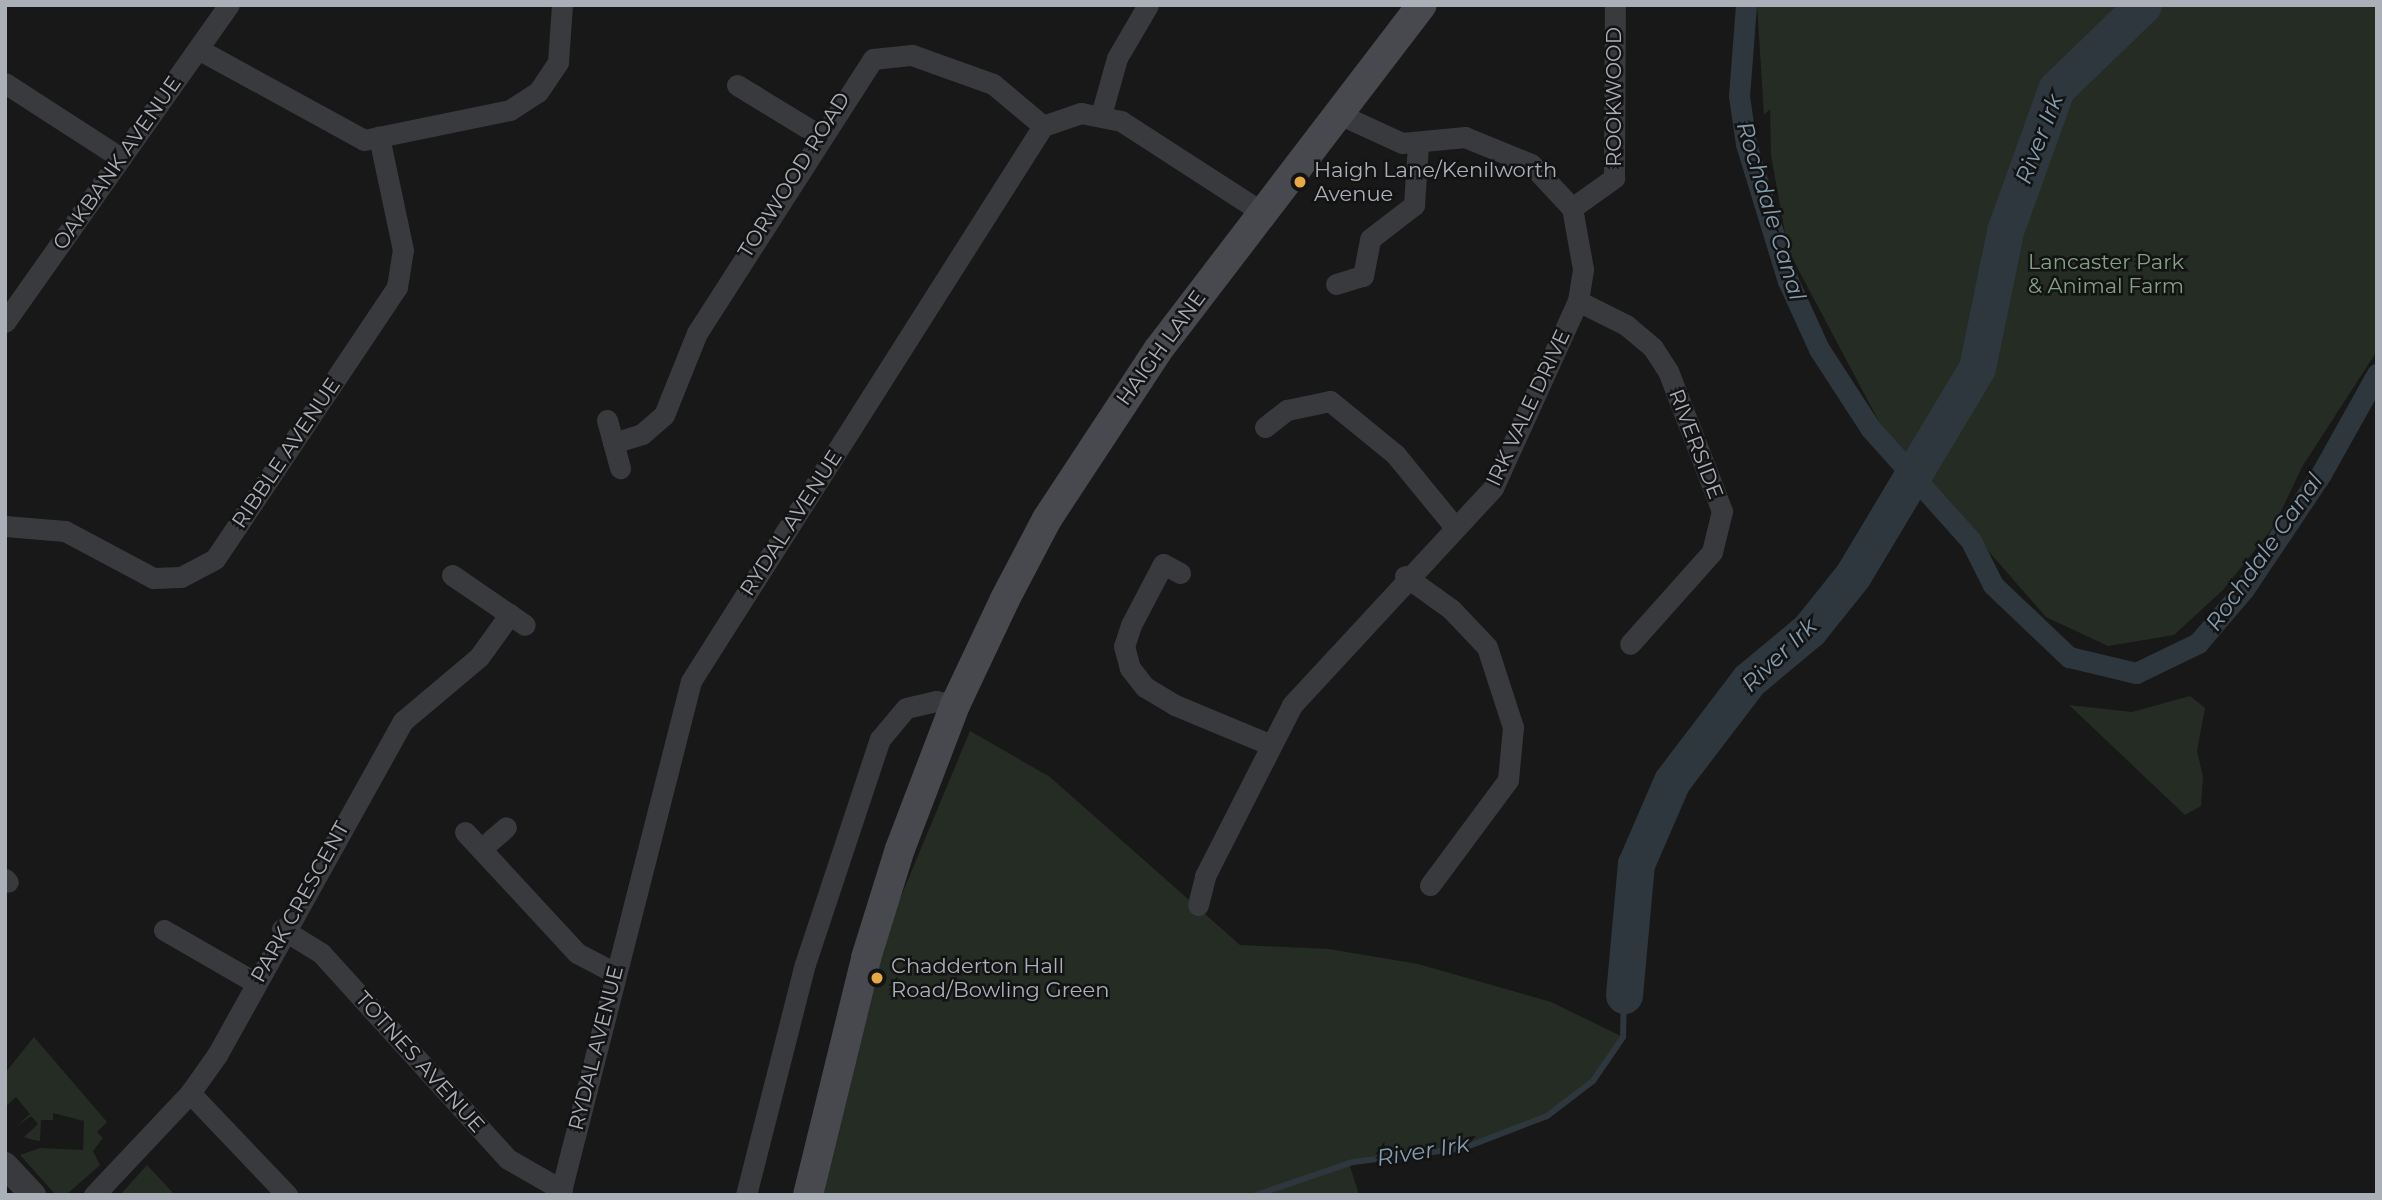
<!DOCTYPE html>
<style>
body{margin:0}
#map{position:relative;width:2382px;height:1200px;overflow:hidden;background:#181819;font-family:Montserrat,sans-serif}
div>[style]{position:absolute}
.green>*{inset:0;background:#242c24}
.stream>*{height:6px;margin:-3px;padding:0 3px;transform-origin:3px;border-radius:3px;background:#2e373d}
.canal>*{height:21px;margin:-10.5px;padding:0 10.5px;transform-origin:10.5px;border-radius:10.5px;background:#2e373d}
.river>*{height:37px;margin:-18.5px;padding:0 18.5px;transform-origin:18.5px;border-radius:18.5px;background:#2e373d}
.minor>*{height:21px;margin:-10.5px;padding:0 10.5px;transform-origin:10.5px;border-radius:10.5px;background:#393a3e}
.tertiary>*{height:26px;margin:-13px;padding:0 13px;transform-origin:13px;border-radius:13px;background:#393a3e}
.secondary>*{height:30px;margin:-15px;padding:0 15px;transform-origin:15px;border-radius:15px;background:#47494e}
.dots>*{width:19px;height:19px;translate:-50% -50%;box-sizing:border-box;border:4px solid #131314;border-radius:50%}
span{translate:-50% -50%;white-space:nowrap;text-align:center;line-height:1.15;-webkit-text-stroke:5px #131314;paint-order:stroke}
.street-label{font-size:21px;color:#abafb8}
.poi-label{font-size:21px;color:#abafb8}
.left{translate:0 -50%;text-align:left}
.park-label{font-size:21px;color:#83a284}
.water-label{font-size:23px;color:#849eb1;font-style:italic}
.frame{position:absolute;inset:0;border:7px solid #abafb8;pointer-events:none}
</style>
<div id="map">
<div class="green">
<div style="clip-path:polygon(1757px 5px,2377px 5px,2377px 351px,2302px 467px,2274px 526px,2223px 590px,2174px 635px,2108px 646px,2046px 617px,1885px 433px,1788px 250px,1771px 155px,1770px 109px,1764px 115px)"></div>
<div style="clip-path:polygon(2190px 696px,2205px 708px,2197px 751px,2203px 777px,2201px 806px,2185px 815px,2069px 705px,2132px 712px)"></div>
<div style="clip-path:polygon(970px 731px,1050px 777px,1240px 945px,1328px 949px,1418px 964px,1551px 1002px,1623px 1037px,1593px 1081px,1547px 1116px,1464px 1148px,1349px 1163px,1359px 1195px,821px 1195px,872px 966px)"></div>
<div style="clip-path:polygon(34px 1037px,107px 1122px,97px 1132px,103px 1138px,93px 1151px,100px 1165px,66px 1195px,56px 1195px,20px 1155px,40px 1148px,83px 1150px,84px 1121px,53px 1113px,53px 1120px,41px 1120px,40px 1141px,33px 1140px,24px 1137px,38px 1124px,31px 1116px,16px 1127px,30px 1114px,16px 1097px,5px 1107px,5px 1073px)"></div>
<div style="clip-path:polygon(147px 1165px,175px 1195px,120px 1195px)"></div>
</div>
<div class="stream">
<div style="left:1256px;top:1195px;width:102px;rotate:-18.8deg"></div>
<div style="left:1353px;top:1162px;width:112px;rotate:-7.2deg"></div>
<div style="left:1464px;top:1148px;width:89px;rotate:-21.1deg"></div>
<div style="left:1547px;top:1116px;width:58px;rotate:-37.3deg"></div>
<div style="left:1593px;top:1081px;width:53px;rotate:-55.7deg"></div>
<div style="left:1623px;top:1037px;width:42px;rotate:-88.6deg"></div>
</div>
<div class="canal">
<div style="left:1746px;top:5px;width:91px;rotate:94.4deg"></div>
<div style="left:1739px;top:96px;width:49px;rotate:81.7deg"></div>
<div style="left:1746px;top:144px;width:143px;rotate:73deg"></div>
<div style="left:1788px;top:281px;width:75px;rotate:65.5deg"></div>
<div style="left:1819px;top:349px;width:95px;rotate:57deg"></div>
<div style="left:1871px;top:429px;width:150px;rotate:48.2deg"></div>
<div style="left:1971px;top:541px;width:49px;rotate:63.4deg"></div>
<div style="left:1993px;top:585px;width:105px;rotate:43.5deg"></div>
<div style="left:2069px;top:657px;width:69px;rotate:13.4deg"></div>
<div style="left:2136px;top:673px;width:69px;rotate:-25.8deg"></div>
<div style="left:2198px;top:643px;width:71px;rotate:-49.6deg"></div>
<div style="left:2244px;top:589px;width:138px;rotate:-56.2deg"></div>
<div style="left:2321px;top:474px;width:115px;rotate:-60.8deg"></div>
</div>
<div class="river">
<div style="left:1624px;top:995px;width:132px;rotate:-84.8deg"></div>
<div style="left:1636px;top:864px;width:90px;rotate:-66.6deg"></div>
<div style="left:1672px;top:781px;width:127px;rotate:-52.7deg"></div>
<div style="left:1749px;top:680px;width:78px;rotate:-39.8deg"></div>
<div style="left:1809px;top:630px;width:70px;rotate:-51.3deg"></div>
<div style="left:1853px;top:575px;width:241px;rotate:-59.1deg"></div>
<div style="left:1977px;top:368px;width:140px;rotate:-78.4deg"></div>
<div style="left:2005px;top:231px;width:151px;rotate:-70.2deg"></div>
<div style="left:2056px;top:89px;width:121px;rotate:-44deg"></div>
</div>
<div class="minor">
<div style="left:198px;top:49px;width:189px;rotate:28.7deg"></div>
<div style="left:364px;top:140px;width:149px;rotate:-11.6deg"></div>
<div style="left:510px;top:110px;width:33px;rotate:-33deg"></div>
<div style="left:538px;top:92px;width:36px;rotate:-56deg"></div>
<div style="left:558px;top:62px;width:57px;rotate:-86deg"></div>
<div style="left:5px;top:83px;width:138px;rotate:32.9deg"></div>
<div style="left:737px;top:85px;width:96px;rotate:31.4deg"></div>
<div style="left:1101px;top:115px;width:59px;rotate:-74.3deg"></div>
<div style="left:1117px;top:58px;width:61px;rotate:-59.7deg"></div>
<div style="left:1572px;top:208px;width:52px;rotate:-35.5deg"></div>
<div style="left:1614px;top:178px;width:173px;rotate:-89.7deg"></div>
<div style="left:1336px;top:284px;width:28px;rotate:-17deg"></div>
<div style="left:1363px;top:276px;width:38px;rotate:-79deg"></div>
<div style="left:1370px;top:239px;width:56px;rotate:-37.7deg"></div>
<div style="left:1414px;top:205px;width:61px;rotate:-86.2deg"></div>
<div style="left:1578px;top:301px;width:54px;rotate:26.6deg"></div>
<div style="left:1626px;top:325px;width:35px;rotate:40deg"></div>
<div style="left:1653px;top:348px;width:27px;rotate:57deg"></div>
<div style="left:1668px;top:371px;width:150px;rotate:68.9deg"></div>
<div style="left:1722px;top:511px;width:42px;rotate:103.7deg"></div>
<div style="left:1712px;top:552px;width:123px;rotate:131.7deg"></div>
<div style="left:5px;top:322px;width:388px;rotate:-54.8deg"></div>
<div style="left:607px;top:420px;width:50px;rotate:74.8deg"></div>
<div style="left:1265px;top:427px;width:28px;rotate:-38deg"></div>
<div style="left:1287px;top:410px;width:44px;rotate:-11.8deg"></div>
<div style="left:1330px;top:401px;width:84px;rotate:39.2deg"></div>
<div style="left:1395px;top:454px;width:93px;rotate:50.7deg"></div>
<div style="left:613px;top:443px;width:30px;rotate:-17deg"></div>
<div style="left:642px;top:434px;width:29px;rotate:-41deg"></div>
<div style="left:664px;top:415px;width:88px;rotate:-68.1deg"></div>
<div style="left:697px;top:333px;width:326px;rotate:-57.3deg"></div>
<div style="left:873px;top:59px;width:39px;rotate:-6deg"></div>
<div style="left:912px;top:55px;width:86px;rotate:19.7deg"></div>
<div style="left:993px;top:84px;width:65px;rotate:40deg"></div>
<div style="left:5px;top:526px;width:60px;rotate:4.8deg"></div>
<div style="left:65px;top:531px;width:100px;rotate:28.1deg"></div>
<div style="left:153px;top:578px;width:28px;rotate:-2deg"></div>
<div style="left:181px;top:577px;width:38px;rotate:-28deg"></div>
<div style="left:215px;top:559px;width:327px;rotate:-56.2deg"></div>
<div style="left:397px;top:287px;width:37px;rotate:-81deg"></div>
<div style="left:403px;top:250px;width:116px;rotate:-102deg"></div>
<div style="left:1180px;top:573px;width:19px;rotate:-152deg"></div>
<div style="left:1163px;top:564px;width:69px;rotate:117.7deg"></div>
<div style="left:1131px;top:625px;width:22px;rotate:108deg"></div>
<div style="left:1124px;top:646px;width:23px;rotate:75deg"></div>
<div style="left:1130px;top:668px;width:24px;rotate:52deg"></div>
<div style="left:1145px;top:687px;width:35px;rotate:31deg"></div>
<div style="left:1175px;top:705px;width:104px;rotate:22.6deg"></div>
<div style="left:452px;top:575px;width:88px;rotate:34.4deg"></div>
<div style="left:1405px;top:576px;width:57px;rotate:35.7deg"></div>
<div style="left:1451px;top:609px;width:52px;rotate:46.5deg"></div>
<div style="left:1487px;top:647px;width:84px;rotate:72deg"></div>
<div style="left:1513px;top:727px;width:53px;rotate:95.4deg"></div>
<div style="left:1508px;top:780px;width:131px;rotate:126.6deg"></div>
<div style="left:465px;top:832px;width:165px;rotate:47.2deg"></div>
<div style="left:577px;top:953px;width:43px;rotate:27.8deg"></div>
<div style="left:481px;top:849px;width:33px;rotate:-41deg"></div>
<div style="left:5px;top:879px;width:4px;rotate:45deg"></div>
<div style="left:1198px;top:905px;width:30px;rotate:-76deg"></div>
<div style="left:1205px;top:876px;width:192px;rotate:-63deg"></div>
<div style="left:1292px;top:705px;width:296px;rotate:-47.2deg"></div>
<div style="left:1493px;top:488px;width:205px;rotate:-65.6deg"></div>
<div style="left:1578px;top:301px;width:32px;rotate:-81deg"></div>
<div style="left:1583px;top:269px;width:62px;rotate:-100.2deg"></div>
<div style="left:1572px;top:208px;width:60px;rotate:-133deg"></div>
<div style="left:1531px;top:164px;width:71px;rotate:-157.8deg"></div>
<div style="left:1465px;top:137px;width:63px;rotate:174.6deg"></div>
<div style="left:1402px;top:143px;width:69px;rotate:-155.3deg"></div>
<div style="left:282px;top:929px;width:46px;rotate:31.6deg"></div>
<div style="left:321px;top:953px;width:278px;rotate:47.8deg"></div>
<div style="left:508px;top:1159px;width:62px;rotate:29.9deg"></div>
<div style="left:164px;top:930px;width:106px;rotate:29.9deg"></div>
<div style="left:190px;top:1093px;width:141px;rotate:46.4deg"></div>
<div style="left:94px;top:1195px;width:140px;rotate:-46.7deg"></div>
<div style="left:190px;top:1093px;width:47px;rotate:-54.6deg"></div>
<div style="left:217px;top:1055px;width:382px;rotate:-60.9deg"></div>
<div style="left:403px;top:721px;width:99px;rotate:-40.1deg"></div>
<div style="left:479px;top:657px;width:53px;rotate:-54.2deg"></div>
<div style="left:560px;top:1195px;width:530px;rotate:-75.7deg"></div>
<div style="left:691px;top:681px;width:657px;rotate:-57.62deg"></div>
<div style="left:1043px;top:126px;width:40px;rotate:-18.9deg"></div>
<div style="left:1081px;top:113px;width:41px;rotate:11.3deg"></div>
<div style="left:1121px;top:121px;width:166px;rotate:32.9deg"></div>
<div style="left:746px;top:1195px;width:238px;rotate:-75.7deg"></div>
<div style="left:805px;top:964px;width:237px;rotate:-71.6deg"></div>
<div style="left:880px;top:739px;width:40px;rotate:-50deg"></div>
<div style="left:906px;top:708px;width:31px;rotate:-13deg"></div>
<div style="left:936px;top:701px;width:19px;rotate:12deg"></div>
</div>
<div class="tertiary">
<div style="left:5px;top:1165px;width:41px;rotate:47deg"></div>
</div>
<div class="secondary">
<div style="left:808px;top:1195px;width:244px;rotate:-76.2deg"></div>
<div style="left:866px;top:958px;width:114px;rotate:-72.7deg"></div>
<div style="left:900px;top:849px;width:154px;rotate:-69.1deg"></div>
<div style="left:955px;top:705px;width:117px;rotate:-64.7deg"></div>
<div style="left:1005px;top:599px;width:90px;rotate:-62.3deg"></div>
<div style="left:1047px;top:519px;width:202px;rotate:-56.7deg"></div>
<div style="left:1158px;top:350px;width:434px;rotate:-52.6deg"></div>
</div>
<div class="dots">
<div style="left:1300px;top:182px;background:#e6a943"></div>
<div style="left:877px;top:978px;background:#e6a943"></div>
</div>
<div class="street-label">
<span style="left:1614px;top:97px;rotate:-90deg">ROOKWOOD</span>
<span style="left:117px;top:163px;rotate:-55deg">OAKBANK AVENUE</span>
<span style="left:794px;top:175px;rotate:-58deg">TORWOOD ROAD</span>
<span style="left:1161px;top:348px;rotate:-54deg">HAIGH LANE</span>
<span style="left:1528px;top:408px;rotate:-65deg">IRK VALE DRIVE</span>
<span style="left:1696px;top:444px;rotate:69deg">RIVERSIDE</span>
<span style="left:286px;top:453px;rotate:-56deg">RIBBLE AVENUE</span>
<span style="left:791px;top:523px;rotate:-57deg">RYDAL AVENUE</span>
<span style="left:300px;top:902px;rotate:-61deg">PARK CRESCENT</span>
<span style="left:596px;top:1048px;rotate:-76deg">RYDAL AVENUE</span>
<span style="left:420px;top:1062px;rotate:48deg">TOTNES AVENUE</span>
</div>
<div class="poi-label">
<span class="left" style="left:1314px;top:182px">Haigh Lane/Kenilworth<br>Avenue</span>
<span class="left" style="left:891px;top:978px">Chadderton Hall<br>Road/Bowling Green</span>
</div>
<div class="park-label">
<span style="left:2106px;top:274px">Lancaster Park<br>&amp; Animal Farm</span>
</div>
<div class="water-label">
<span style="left:2039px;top:139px;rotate:-69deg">River Irk</span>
<span style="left:1771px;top:211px;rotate:73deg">Rochdale Canal</span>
<span style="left:2264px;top:552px;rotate:-55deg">Rochdale Canal</span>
<span style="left:1779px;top:655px;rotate:-44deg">River Irk</span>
<span style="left:1423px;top:1151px;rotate:-9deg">River Irk</span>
</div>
<div class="frame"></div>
</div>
